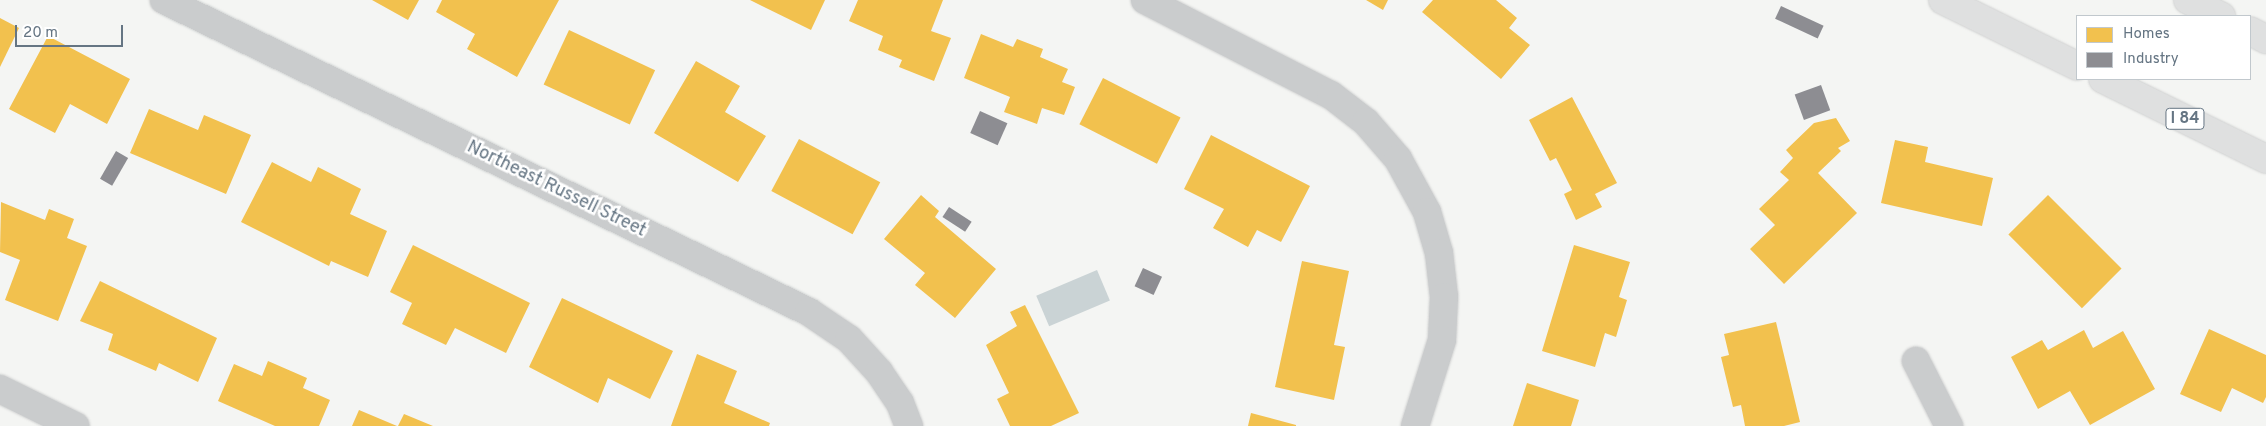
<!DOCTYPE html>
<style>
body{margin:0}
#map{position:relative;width:2266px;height:426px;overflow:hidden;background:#f4f5f3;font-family:Overpass,sans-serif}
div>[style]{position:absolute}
.water>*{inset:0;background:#cad3d5;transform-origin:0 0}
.homes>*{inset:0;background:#f2c14e;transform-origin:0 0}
.industry>*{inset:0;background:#8d8d92;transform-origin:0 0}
.roads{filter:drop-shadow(0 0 1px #d0d1d1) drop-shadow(0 0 1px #d0d1d1)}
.minor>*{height:28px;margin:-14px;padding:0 14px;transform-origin:14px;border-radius:14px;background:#cacccd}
.motorway>*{height:28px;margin:-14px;padding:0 14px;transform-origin:14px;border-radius:14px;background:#dfe0e0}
span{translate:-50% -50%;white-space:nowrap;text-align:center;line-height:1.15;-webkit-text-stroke:5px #fff;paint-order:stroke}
.shield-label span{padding:1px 4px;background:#fff;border:1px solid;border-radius:4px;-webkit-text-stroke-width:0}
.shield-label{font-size:16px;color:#657583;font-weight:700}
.street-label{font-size:18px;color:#657583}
.legend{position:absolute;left:2076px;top:15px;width:175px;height:65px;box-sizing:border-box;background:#fff;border:1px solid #c1c8cd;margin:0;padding:6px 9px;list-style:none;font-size:15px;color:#657583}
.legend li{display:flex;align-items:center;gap:10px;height:25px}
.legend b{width:25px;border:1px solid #c1c8cd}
.scale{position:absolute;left:15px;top:25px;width:108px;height:22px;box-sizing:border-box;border:2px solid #657583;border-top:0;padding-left:6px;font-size:15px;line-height:18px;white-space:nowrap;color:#657583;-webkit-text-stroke:4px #fff;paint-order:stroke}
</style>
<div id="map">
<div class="water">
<div style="left:1097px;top:270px;width:33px;height:66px;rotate:67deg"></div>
</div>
<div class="homes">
<div style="clip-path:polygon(372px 0,419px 0,408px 20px)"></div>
<div style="clip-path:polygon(442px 0,559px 0,517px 77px,467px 49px,475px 34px,436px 12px)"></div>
<div style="clip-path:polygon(750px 0,825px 0,811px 30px)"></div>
<div style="clip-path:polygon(858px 0,943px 0,931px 31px,951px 38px,934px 81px,899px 67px,902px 60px,878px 50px,883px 36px,849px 21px)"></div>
<div style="clip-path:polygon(1366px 0,1388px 0,1383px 10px)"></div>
<div style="clip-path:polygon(1433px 0,1496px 0,1517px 18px,1509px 28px,1530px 45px,1501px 79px,1422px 12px)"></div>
<div style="clip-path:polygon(0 18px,19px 28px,0 67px)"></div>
<div style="left:569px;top:30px;width:95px;height:60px;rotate:25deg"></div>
<div style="clip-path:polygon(981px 34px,1013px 47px,1017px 39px,1043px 49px,1040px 57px,1068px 69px,1062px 82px,1075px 87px,1064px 115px,1042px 108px,1037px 124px,1004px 112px,1010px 97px,964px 78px)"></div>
<div style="clip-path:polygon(48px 36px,130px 79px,107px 124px,70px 104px,55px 133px,9px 109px)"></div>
<div style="clip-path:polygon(696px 61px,740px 86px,725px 112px,766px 136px,738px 182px,654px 133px)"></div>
<div style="left:1103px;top:78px;width:87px;height:52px;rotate:27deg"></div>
<div style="clip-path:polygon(1572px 97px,1617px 183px,1595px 194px,1602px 207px,1576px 220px,1564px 194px,1572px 190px,1556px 158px,1550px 161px,1529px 120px)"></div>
<div style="clip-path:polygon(149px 109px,198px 130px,204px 115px,251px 135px,226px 194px,130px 153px)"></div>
<div style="clip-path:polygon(1836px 118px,1850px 141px,1838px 148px,1841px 151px,1818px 173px,1857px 213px,1784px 284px,1750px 249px,1775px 225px,1759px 209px,1789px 180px,1780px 172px,1793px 158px,1786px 150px,1814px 123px)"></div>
<div style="clip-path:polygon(1211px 135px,1310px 186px,1281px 242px,1257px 230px,1248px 247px,1213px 228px,1224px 209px,1184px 189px)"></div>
<div style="left:799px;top:139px;width:92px;height:59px;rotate:28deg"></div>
<div style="clip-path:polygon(1895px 140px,1928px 147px,1925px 162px,1993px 178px,1982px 226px,1881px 203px)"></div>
<div style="clip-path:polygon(272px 162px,311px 182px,318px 167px,361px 189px,350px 214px,387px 231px,368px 277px,331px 261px,329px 266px,241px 222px)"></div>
<div style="clip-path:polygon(921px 195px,939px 211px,935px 217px,996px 269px,955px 318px,915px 285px,925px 273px,884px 239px)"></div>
<div style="left:2048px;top:195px;width:104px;height:56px;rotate:45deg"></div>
<div style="clip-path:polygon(1px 202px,45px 220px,49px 209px,74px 219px,67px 238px,87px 246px,58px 321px,5px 300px,20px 260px,0 252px)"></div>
<div style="clip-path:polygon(413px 245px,530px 303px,506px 353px,455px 328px,446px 345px,402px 324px,412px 303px,390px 292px)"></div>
<div style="clip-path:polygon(1574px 245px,1630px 262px,1619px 297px,1627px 300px,1616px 337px,1605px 333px,1595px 367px,1542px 351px)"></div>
<div style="clip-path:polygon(1302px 261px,1349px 271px,1334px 345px,1345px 347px,1334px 400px,1275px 387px)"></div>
<div style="clip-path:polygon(100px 281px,217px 338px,198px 382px,159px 363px,156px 371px,108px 350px,113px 334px,80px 321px)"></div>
<div style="clip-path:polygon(562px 298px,673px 351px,650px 399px,608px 378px,598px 403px,529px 367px)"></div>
<div style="clip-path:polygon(1025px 305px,1079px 413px,1051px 426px,1010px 426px,997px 399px,1009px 393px,986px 345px,1017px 326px,1010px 312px)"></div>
<div style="clip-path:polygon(1776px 322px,1800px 422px,1784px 426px,1745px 426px,1741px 405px,1733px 407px,1721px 357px,1729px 355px,1724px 334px)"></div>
<div style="clip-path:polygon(2209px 329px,2266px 355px,2266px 397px,2263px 403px,2232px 388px,2221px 412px,2180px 394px)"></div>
<div style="clip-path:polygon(2084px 330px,2093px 348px,2123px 331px,2155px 389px,2090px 425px,2070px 391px,2038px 409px,2011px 357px,2042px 340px,2048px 350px)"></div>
<div style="clip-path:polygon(697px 354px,737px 371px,724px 403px,770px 423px,769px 426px,671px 426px)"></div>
<div style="clip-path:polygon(268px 361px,307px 378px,303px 388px,330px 400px,319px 426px,275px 426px,218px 401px,234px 364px,262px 376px)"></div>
<div style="clip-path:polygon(1527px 383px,1579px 400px,1571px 426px,1513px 426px)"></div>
<div style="clip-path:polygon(359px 410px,397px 426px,352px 426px)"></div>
<div style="clip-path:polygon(1251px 413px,1296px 425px,1296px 426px,1248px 426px)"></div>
<div style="clip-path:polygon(404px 414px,433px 426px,398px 426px)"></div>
</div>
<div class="industry">
<div style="left:1781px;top:6px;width:47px;height:14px;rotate:25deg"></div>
<div style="left:1821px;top:85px;width:27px;height:28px;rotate:70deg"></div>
<div style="left:980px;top:111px;width:30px;height:24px;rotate:24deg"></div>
<div style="left:116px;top:151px;width:14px;height:32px;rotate:30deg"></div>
<div style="left:949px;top:207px;width:27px;height:12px;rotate:33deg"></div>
<div style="left:1143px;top:268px;width:21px;height:20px;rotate:25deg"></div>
</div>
<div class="roads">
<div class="minor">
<div style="left:164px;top:0;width:716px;rotate:25.81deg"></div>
<div style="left:809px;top:312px;width:48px;rotate:34deg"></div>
<div style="left:849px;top:339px;width:45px;rotate:47.7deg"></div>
<div style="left:879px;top:372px;width:37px;rotate:56deg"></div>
<div style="left:900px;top:403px;width:25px;rotate:69deg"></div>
<div style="left:1145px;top:0;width:209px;rotate:27.1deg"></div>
<div style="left:1331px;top:95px;width:44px;rotate:37.6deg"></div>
<div style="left:1366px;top:122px;width:49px;rotate:49.1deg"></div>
<div style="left:1398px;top:159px;width:60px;rotate:61.3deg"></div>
<div style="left:1427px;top:212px;width:43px;rotate:73.7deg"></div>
<div style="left:1439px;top:253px;width:44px;rotate:83.5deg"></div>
<div style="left:1444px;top:297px;width:43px;rotate:92.7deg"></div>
<div style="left:1442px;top:340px;width:90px;rotate:107.4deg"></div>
<div style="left:1916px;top:361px;width:73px;rotate:63.1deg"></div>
<div style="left:0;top:389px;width:84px;rotate:26.3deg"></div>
</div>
<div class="motorway">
<div style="left:1943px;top:0;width:149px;rotate:26.2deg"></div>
<div style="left:2188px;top:0;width:37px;rotate:26deg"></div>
<div style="left:2250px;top:31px;width:18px;rotate:27deg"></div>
<div style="left:2103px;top:79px;width:182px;rotate:26.1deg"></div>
</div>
</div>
<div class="shield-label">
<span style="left:2185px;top:119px">I 84</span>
</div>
<div class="street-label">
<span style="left:556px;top:190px;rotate:26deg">Northeast Russell Street</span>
</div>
<ul class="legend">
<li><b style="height:14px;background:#f2c14e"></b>Homes</li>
<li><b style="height:14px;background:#8d8d92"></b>Industry</li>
</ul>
<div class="scale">20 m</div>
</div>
